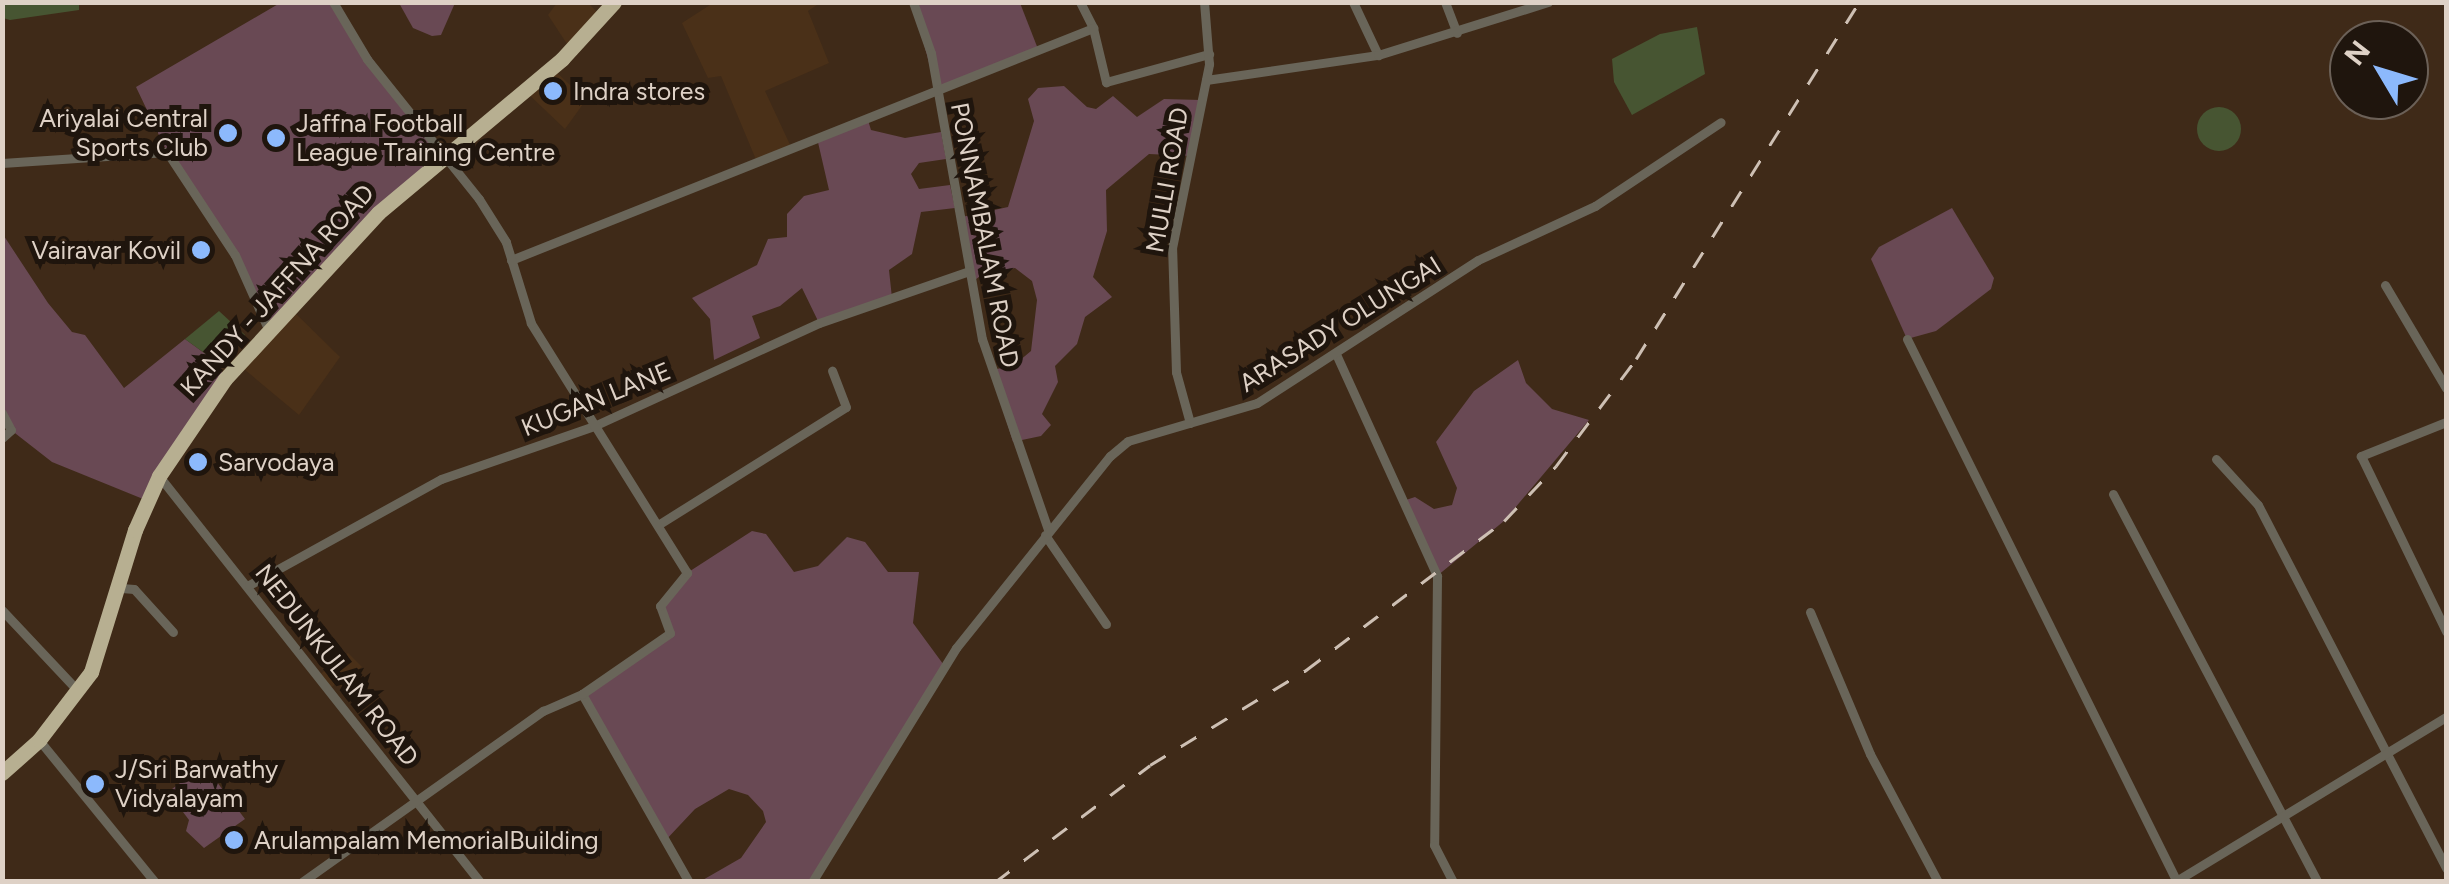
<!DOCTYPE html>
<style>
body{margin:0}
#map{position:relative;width:2449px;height:884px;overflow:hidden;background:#3f2a18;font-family:Figtree,sans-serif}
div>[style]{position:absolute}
.built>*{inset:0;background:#4a3018}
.green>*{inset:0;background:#694954}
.water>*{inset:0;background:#475532}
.round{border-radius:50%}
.street>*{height:9px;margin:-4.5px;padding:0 4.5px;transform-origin:4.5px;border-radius:4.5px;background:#696559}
.highway>*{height:15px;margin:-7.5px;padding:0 7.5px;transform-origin:7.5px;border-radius:7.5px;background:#b7af91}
.rail>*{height:2.5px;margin-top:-1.25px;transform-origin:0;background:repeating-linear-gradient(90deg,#cec0b4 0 18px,transparent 0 36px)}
.dots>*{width:28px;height:28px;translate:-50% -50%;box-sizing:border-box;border:5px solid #1f150d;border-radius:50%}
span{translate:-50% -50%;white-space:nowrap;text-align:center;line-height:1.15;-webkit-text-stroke:10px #1f150d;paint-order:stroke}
.poi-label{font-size:25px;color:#ded1c6}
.left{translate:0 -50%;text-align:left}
.right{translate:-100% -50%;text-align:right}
.street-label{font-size:25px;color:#ded1c6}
.frame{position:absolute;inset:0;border:5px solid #ded1c6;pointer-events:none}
.north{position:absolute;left:2329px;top:20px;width:100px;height:100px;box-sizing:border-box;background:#1f150d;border:2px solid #6b6057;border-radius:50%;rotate:308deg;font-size:28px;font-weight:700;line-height:40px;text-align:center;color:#ded1c6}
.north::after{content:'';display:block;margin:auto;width:35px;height:45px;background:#8cb9fc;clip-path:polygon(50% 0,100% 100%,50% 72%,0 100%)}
</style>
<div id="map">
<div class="built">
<div style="clip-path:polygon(587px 2px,603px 18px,569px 47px,548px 15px,557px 3px)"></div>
<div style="clip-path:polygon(713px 3px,820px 3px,808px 11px,829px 63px,765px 91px,792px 149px,757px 162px,721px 76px,708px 78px,682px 23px)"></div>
<div style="clip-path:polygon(552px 68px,586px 100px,565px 129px,523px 89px)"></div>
<div style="clip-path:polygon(291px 309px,340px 357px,299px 415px,238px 364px)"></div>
<div style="clip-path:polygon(348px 653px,362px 667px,330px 688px,319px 675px)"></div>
</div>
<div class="green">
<div style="clip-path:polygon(280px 3px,333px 3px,440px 155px,269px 331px,235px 255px,167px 152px,136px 87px)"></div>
<div style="clip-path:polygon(399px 3px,455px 3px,441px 35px,432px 36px,413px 28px)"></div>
<div style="clip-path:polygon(913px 3px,1020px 3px,1038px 49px,936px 89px)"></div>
<div style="clip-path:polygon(1064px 86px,1087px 107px,1096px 109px,1113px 96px,1137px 117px,1164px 99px,1201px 100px,1190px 156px,1149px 154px,1106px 190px,1107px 231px,1093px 277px,1112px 297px,1085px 317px,1077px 344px,1055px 366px,1058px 382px,1042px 414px,1051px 425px,1041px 436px,1013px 442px,991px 370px,1013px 366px,1031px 351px,1037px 300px,1032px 281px,1015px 268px,984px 273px,971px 283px,957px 218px,1008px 207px,1034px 121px,1028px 99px,1038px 88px)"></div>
<div style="clip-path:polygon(867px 117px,871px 130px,905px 138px,941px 132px,946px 159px,919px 163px,911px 174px,919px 189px,950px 185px,955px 208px,921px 212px,912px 254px,889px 270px,892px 298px,819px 323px,802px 288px,780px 306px,752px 316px,760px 338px,714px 360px,710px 319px,692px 298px,757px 265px,768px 239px,787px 237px,787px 214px,804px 196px,829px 190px,817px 138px)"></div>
<div style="clip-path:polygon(1952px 208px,1994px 278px,1991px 289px,1936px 331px,1907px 339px,1871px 259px,1879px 247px)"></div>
<div style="clip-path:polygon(2px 233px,48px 303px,72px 332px,85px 335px,124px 388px,185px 339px,218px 363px,225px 379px,148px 501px,52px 462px,11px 430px,2px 413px)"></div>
<div style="clip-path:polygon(1518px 360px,1526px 383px,1552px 409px,1589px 420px,1504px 521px,1437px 576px,1403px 501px,1415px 497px,1434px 509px,1452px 505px,1457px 488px,1436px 442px,1474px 391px)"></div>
<div style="clip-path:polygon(752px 531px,766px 534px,794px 572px,818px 566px,847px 537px,865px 542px,888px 572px,919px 572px,913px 623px,946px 668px,812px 881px,701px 881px,741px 858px,766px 822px,763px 811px,748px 795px,729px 789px,695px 809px,664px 842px,582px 694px,669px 633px,660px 606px,687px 573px)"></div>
<div style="clip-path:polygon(204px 765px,245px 819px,204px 848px,186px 831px,189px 820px,168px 792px)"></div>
</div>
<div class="water">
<div style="clip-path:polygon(3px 2px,79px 3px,79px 10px,10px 20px,3px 18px)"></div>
<div style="clip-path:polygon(1697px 27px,1705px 74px,1632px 115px,1614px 82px,1612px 59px,1660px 34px)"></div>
<div class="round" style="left:2197px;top:107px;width:44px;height:44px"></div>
<div style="clip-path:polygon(219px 311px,245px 335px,218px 363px,185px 339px)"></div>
</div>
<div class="street">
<div style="left:913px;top:2px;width:54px;rotate:70.6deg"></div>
<div style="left:931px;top:53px;width:291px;rotate:79.9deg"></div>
<div style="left:982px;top:339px;width:202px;rotate:70.9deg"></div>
<div style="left:1080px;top:2px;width:29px;rotate:63deg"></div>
<div style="left:1353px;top:2px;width:59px;rotate:64.7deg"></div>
<div style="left:1445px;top:2px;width:33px;rotate:69deg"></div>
<div style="left:1206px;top:80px;width:174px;rotate:-8.3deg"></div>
<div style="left:1378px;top:55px;width:178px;rotate:-17.3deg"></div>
<div style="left:2px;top:163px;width:165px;rotate:-3.8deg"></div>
<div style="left:167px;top:152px;width:123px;rotate:56.6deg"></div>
<div style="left:235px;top:255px;width:83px;rotate:65.9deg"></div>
<div style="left:511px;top:260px;width:627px;rotate:-21.73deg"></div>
<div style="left:1093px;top:28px;width:56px;rotate:76.5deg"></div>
<div style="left:1106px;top:82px;width:107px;rotate:-15.2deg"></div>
<div style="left:2385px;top:285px;width:120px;rotate:59.4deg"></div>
<div style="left:1907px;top:339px;width:606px;rotate:63.56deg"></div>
<div style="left:1336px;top:354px;width:244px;rotate:65.5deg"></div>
<div style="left:1437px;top:576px;width:269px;rotate:90.6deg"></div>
<div style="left:1434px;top:845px;width:42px;rotate:62.8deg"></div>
<div style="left:2px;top:413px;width:19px;rotate:62deg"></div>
<div style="left:11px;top:430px;width:12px;rotate:138deg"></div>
<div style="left:2446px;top:422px;width:92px;rotate:158.2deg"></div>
<div style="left:2361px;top:456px;width:195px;rotate:64.1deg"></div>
<div style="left:1190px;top:423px;width:53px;rotate:-105.4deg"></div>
<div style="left:1176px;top:372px;width:124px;rotate:-91.8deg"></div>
<div style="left:1172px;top:248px;width:188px;rotate:-78.6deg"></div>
<div style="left:1209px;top:64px;width:62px;rotate:-94.6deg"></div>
<div style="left:2216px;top:459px;width:62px;rotate:47.6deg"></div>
<div style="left:2258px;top:505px;width:409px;rotate:62.6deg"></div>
<div style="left:159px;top:476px;width:518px;rotate:51.67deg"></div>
<div style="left:2113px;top:494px;width:439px;rotate:62.2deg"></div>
<div style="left:661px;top:523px;width:218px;rotate:-32.1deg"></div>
<div style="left:846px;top:407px;width:39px;rotate:-111deg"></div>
<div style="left:1045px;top:535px;width:108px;rotate:55.6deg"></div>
<div style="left:249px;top:585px;width:219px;rotate:-28.9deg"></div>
<div style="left:441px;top:479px;width:162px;rotate:-19.1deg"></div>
<div style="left:594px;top:426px;width:247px;rotate:-24.6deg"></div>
<div style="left:819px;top:323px;width:159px;rotate:-19.1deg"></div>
<div style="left:121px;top:588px;width:13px;rotate:4deg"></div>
<div style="left:134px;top:589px;width:58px;rotate:47.8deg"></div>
<div style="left:2px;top:610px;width:112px;rotate:46.8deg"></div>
<div style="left:1810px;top:612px;width:154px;rotate:67.1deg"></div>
<div style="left:1870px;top:754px;width:145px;rotate:62deg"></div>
<div style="left:582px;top:694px;width:216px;rotate:60.4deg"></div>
<div style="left:39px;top:740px;width:183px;rotate:50.8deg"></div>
<div style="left:2176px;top:881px;width:316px;rotate:-31.3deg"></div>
<div style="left:302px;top:882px;width:296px;rotate:-35.4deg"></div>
<div style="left:543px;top:711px;width:43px;rotate:-23.6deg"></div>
<div style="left:582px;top:694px;width:107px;rotate:-34.7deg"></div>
<div style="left:670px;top:633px;width:29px;rotate:-110deg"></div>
<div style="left:660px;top:606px;width:43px;rotate:-50.7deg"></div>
<div style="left:687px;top:573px;width:295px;rotate:-122deg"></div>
<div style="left:531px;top:323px;width:85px;rotate:-107.2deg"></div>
<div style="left:506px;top:242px;width:51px;rotate:-122.1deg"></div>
<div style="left:479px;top:199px;width:179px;rotate:-128.7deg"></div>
<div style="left:367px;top:59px;width:66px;rotate:-120.8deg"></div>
<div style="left:812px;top:882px;width:275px;rotate:-58.4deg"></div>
<div style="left:956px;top:648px;width:246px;rotate:-51.3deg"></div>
<div style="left:1110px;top:456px;width:23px;rotate:-40deg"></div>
<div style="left:1128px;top:441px;width:134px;rotate:-16.4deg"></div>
<div style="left:1257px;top:403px;width:263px;rotate:-32.9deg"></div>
<div style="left:1478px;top:260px;width:129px;rotate:-24.8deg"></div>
<div style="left:1595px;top:206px;width:151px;rotate:-33.7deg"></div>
</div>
<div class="highway">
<div style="left:2px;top:773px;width:50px;rotate:-41.7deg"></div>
<div style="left:39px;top:740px;width:86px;rotate:-52.6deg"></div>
<div style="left:91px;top:672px;width:149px;rotate:-72.8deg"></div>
<div style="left:135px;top:530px;width:59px;rotate:-66deg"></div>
<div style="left:159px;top:476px;width:117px;rotate:-55.8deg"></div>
<div style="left:225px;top:379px;width:226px;rotate:-47.3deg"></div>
<div style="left:378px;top:213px;width:240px;rotate:-39.9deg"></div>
<div style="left:562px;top:59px;width:77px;rotate:-47.6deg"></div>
</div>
<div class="rail">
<div style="left:995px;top:882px;width:194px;rotate:-37deg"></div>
<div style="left:1150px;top:765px;width:183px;rotate:-31.3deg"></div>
<div style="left:1306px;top:670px;width:248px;rotate:-37deg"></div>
<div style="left:1504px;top:521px;width:76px;rotate:-46.6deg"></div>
<div style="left:1556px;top:466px;width:134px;rotate:-53.2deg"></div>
<div style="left:1636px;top:359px;width:421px;rotate:-58deg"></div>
</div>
<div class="dots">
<div style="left:553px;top:91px;background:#8cb9fc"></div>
<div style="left:228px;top:133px;background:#8cb9fc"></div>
<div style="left:276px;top:138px;background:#8cb9fc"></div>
<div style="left:201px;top:250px;background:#8cb9fc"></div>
<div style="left:198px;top:462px;background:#8cb9fc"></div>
<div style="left:95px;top:784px;background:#8cb9fc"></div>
<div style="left:234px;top:840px;background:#8cb9fc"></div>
</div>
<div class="poi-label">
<span class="left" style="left:573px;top:91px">Indra stores</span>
<span class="right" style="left:208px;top:133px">Ariyalai Central<br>Sports Club</span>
<span class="left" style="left:296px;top:138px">Jaffna Football<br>League Training Centre</span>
<span class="right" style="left:181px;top:250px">Vairavar Kovil</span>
<span class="left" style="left:218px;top:462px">Sarvodaya</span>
<span class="left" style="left:115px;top:784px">J/Sri Barwathy<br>Vidyalayam</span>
<span class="left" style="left:254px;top:840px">Arulampalam MemorialBuilding</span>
</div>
<div class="street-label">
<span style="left:1167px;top:180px;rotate:-80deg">MULLI ROAD</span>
<span style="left:985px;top:235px;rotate:79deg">PONNAMBALAM ROAD</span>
<span style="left:277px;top:290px;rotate:-48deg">KANDY - JAFFNA ROAD</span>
<span style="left:1340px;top:324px;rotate:-32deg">ARASADY OLUNGAI</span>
<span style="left:596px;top:399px;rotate:-22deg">KUGAN LANE</span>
<span style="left:337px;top:665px;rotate:52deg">NEDUNKULAM ROAD</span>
</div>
<div class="frame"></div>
<div class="north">N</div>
</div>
